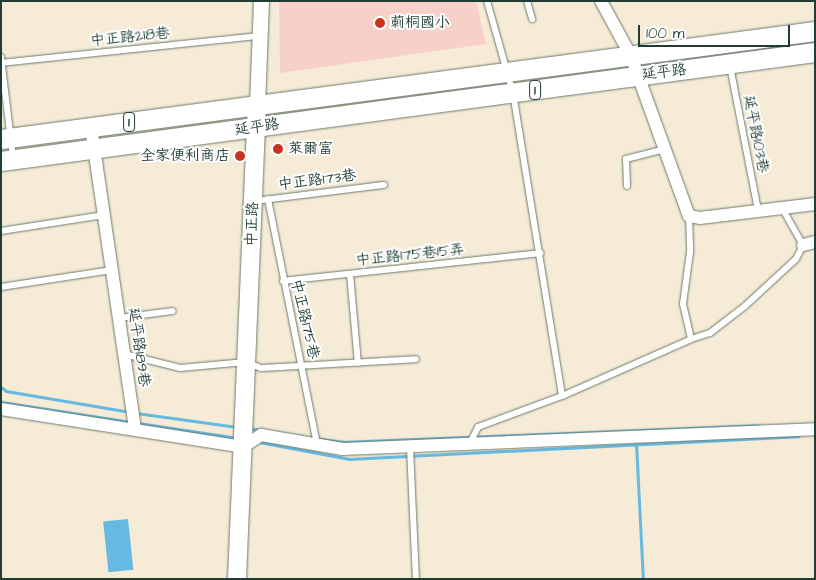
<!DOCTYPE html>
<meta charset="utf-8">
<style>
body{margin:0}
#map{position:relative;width:816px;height:580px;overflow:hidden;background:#f5ebd6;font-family:"Architects Daughter","LXGW WenKai TC",sans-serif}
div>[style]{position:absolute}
.built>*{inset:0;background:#f7d0ca}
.water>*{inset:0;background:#66bae2;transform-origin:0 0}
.stream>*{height:3px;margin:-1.5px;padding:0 1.5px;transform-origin:1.5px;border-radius:1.5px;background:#66bae2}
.roads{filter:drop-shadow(0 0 1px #6a7a6d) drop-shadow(0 0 1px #6a7a6d)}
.service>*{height:6px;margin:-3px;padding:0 3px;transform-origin:3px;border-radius:3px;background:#fff}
.minor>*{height:12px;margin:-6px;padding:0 6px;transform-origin:6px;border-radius:6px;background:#fff}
.tertiary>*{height:15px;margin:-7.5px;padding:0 7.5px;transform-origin:7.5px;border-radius:7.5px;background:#fff}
.secondary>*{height:18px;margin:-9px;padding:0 9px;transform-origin:9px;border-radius:9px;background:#fff}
.primary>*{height:19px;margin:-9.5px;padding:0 9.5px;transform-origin:9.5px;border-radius:9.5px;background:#fff}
.dots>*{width:14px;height:14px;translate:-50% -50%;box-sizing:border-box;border:2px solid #fff;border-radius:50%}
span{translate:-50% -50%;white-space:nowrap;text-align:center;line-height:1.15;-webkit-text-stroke:4px #fff;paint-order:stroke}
.shield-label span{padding:1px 4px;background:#fff;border:1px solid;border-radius:4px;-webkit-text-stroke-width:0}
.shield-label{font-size:14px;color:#1f3d34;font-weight:700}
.poi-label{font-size:15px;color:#1f3d34}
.left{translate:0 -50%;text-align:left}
.right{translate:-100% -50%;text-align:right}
.street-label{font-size:15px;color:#1f3d34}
.frame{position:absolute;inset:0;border:2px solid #1f3d34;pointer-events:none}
.scale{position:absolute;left:638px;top:25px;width:152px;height:22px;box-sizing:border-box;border:2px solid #1f3d34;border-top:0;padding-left:6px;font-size:15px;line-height:18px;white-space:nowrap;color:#1f3d34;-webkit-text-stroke:4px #fff;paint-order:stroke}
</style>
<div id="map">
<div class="built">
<div style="clip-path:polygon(279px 1px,476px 1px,486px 44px,280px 73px)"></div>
</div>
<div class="water">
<div style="left:128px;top:519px;width:51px;height:25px;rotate:84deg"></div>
</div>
<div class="stream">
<div style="left:1px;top:387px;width:6px;rotate:39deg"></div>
<div style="left:6px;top:391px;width:126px;rotate:9.6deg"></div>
<div style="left:1px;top:402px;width:133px;rotate:8.7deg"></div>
<div style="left:136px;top:413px;width:102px;rotate:7.9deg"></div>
<div style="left:138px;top:423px;width:101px;rotate:8.5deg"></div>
<div style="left:248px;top:428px;width:13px;rotate:9deg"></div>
<div style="left:320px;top:439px;width:23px;rotate:7deg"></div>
<div style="left:343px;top:442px;width:415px;rotate:-2.3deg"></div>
<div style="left:259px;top:442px;width:92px;rotate:10.7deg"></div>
<div style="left:349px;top:459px;width:450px;rotate:-2.9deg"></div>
<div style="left:636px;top:443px;width:136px;rotate:87.1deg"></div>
</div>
<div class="roads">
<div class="service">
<div style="left:487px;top:1px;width:96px;rotate:74.2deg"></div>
<div style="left:513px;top:93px;width:307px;rotate:80.8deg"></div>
<div style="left:527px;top:1px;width:19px;rotate:74deg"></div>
<div style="left:1px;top:57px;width:102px;rotate:83.2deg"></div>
<div style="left:1px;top:63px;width:259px;rotate:-6deg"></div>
<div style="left:730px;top:66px;width:147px;rotate:79deg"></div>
<div style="left:627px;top:186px;width:27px;rotate:-92deg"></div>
<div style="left:626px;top:159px;width:40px;rotate:-14.4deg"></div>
<div style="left:268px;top:199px;width:251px;rotate:78.7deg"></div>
<div style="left:255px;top:201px;width:130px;rotate:-7.1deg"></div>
<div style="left:689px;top:216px;width:36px;rotate:88deg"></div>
<div style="left:690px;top:252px;width:52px;rotate:97.7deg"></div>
<div style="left:683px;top:304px;width:36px;rotate:77deg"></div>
<div style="left:691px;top:339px;width:20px;rotate:-18deg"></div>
<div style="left:710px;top:333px;width:44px;rotate:-37.6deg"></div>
<div style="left:745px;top:306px;width:69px;rotate:-42.7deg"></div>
<div style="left:796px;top:259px;width:16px;rotate:-63deg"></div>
<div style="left:803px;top:245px;width:43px;rotate:-119.6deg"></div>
<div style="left:1px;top:231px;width:104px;rotate:-8.8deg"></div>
<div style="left:350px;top:274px;width:89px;rotate:84.9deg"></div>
<div style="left:283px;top:281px;width:259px;rotate:-6.2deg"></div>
<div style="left:1px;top:287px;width:112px;rotate:-8.7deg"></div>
<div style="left:119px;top:318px;width:54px;rotate:-7.4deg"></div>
<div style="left:124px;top:354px;width:58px;rotate:14deg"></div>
<div style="left:180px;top:368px;width:66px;rotate:-5.2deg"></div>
<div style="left:246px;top:362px;width:16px;rotate:22deg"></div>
<div style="left:261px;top:368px;width:155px;rotate:-3.3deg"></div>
<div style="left:470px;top:443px;width:18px;rotate:-63deg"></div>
<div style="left:478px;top:427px;width:90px;rotate:-20.3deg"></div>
<div style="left:562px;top:396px;width:141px;rotate:-23.8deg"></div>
<div style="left:410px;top:448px;width:131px;rotate:87.4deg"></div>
</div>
<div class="minor">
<div style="left:601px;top:1px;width:63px;rotate:61.4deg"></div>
<div style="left:631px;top:56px;width:170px;rotate:70.1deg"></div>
<div style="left:689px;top:216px;width:11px;rotate:10deg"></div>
<div style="left:700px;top:218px;width:116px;rotate:-6.9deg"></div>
<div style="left:91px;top:127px;width:305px;rotate:81.7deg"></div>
<div style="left:803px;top:245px;width:12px;rotate:-14deg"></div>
<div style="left:1px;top:409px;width:245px;rotate:8.9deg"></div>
<div style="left:243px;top:447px;width:22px;rotate:-34deg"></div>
<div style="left:261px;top:435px;width:83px;rotate:9.7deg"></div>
<div style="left:343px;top:449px;width:472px;rotate:-2.4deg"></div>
</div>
<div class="tertiary">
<div style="left:257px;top:105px;width:104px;rotate:-87.8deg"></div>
</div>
<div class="secondary">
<div style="left:237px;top:579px;width:474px;rotate:-87.6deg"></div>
</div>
<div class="primary">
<div style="left:1px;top:139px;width:821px;rotate:-7.56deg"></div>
<div style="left:1px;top:161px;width:821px;rotate:-7.63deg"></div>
</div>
</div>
<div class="dots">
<div style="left:380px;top:23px;background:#c8321e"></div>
<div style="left:278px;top:149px;background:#c8321e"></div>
<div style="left:240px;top:156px;background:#c8321e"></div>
</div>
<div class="shield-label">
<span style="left:535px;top:90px">1</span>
<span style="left:129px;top:122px">1</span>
</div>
<div class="poi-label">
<span class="left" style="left:390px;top:23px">莿桐國小</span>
<span class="left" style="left:288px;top:149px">萊爾富</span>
<span class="right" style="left:230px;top:156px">全家便利商店</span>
</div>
<div class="street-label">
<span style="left:130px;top:37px;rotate:-6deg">中正路218巷</span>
<span style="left:664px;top:72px;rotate:-7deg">延平路</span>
<span style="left:257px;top:127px;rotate:-8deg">延平路</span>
<span style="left:756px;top:134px;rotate:79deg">延平路103巷</span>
<span style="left:317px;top:180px;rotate:-7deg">中正路173巷</span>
<span style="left:252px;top:224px;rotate:-88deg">中正路</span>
<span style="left:410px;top:255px;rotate:-6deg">中正路175巷15弄</span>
<span style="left:305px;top:319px;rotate:77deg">中正路175巷</span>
<span style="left:139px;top:347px;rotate:82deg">延平路189巷</span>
</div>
<div class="frame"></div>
<div class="scale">100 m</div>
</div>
